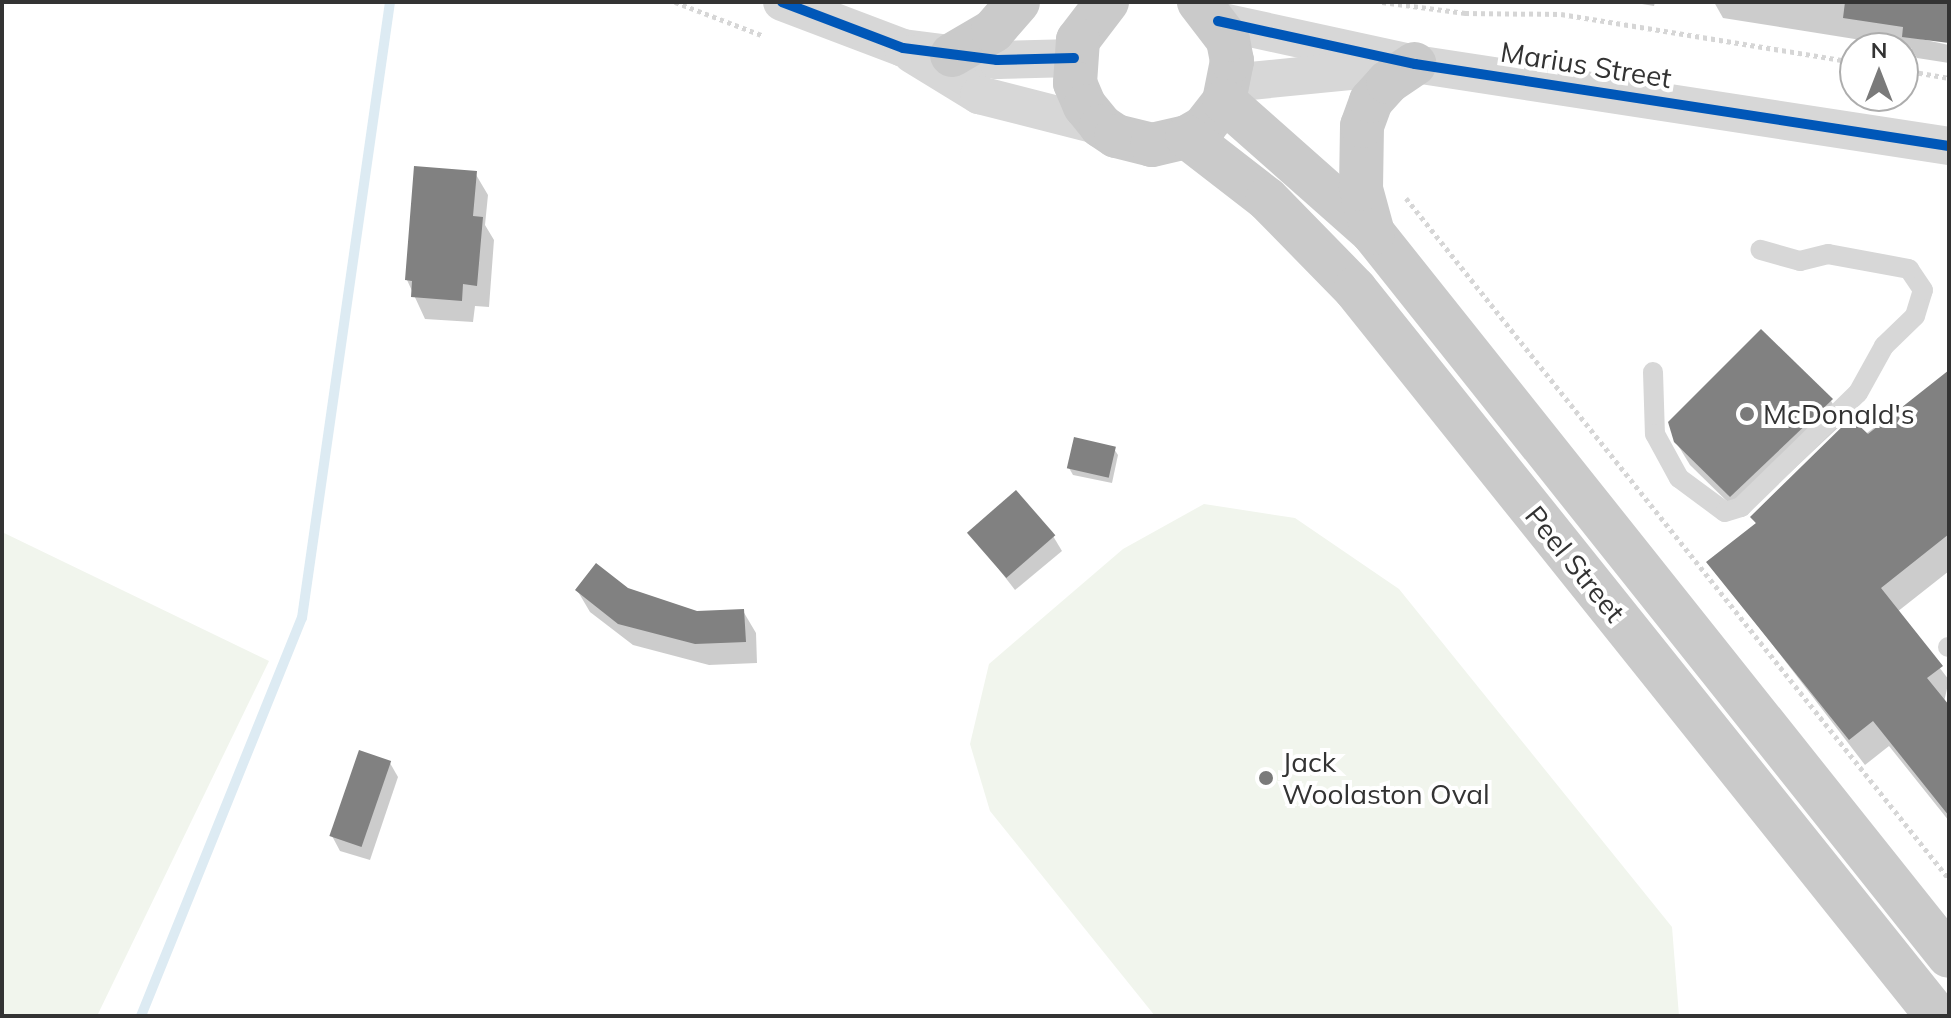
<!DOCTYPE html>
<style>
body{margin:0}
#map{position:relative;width:1951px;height:1018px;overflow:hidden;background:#fff;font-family:Mulish,sans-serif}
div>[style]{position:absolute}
.green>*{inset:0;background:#f1f5ed}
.shadow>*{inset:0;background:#0003}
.stream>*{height:10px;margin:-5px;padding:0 5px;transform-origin:5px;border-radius:5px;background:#ddebf3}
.building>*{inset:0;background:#818181;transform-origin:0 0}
.path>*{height:5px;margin-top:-2.5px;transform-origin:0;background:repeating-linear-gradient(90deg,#d6d6d6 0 4px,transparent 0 8px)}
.lane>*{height:20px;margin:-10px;padding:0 10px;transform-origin:10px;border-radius:10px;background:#d7d7d7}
.street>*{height:38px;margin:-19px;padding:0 19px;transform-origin:19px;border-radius:19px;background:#d7d7d7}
.primary>*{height:44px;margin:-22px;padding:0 22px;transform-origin:22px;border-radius:22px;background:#cacaca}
.cycleway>*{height:10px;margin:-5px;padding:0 5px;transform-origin:5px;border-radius:5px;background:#0057b8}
.dots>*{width:22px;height:22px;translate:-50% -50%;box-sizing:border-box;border:4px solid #fff;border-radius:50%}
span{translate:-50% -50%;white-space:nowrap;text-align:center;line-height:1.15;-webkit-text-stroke:8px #fff;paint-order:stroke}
.street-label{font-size:28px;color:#333}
.poi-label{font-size:28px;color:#333}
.left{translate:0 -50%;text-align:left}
.frame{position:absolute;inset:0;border:4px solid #333;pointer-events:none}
.north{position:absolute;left:1839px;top:32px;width:80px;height:80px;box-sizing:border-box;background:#fff;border:2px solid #adadad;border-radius:50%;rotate:0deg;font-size:22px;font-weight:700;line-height:32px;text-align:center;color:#333}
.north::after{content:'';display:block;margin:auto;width:28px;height:36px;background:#7a7a7a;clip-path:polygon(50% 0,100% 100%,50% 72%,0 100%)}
</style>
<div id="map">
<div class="green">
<div style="clip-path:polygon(1204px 504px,1295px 518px,1399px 589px,1672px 927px,1679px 1016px,1155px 1016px,990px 811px,970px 744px,989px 664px,1123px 549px)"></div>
<div style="clip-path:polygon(2px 532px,269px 661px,97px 1016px,2px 1016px)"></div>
</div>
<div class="shadow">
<div style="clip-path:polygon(1630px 2px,1655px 2px,1654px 6px)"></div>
<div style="clip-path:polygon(1714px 2px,1949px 2px,1949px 41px,1907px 36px,1949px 45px,1949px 63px,1917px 58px,1911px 48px,1723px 18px)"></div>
<div style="clip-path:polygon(475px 173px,488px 195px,485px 225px,494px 240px,489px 307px,475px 306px,473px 322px,425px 319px,407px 280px)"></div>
<div style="clip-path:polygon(1949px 373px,1949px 571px,1897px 612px,1949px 680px,1944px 702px,1949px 708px,1949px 821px,1889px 746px,1865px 765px,1709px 562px,1757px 525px,1752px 517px)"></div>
<div style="clip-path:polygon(1831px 401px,1844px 422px,1743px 517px,1690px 465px,1676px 442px)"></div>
<div style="clip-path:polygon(1114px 449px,1118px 455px,1112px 483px,1073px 475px,1069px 468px)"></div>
<div style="clip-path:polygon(970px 532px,1053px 536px,1062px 551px,1015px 590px)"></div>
<div style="clip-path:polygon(627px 589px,696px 613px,743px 611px,756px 633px,757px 663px,709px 665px,633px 645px,590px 612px,577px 590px)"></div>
<div style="clip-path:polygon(390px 763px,398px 777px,370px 860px,340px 851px,332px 836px)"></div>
</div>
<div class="stream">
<div style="left:141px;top:1016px;width:429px;rotate:-68deg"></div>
<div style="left:302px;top:618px;width:622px;rotate:-81.87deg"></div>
</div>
<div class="building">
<div style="clip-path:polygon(1845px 2px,1949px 2px,1949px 43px,1902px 37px,1903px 27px,1843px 18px)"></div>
<div style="clip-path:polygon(414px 166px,477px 171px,473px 216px,483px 217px,477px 286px,463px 284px,462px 301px,411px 297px,412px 281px,405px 280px)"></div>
<div style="clip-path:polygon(1761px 329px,1833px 399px,1730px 497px,1674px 442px,1668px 422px)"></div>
<div style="clip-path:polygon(1949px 370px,1949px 534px,1881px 588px,1943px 666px,1927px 678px,1949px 705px,1949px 816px,1873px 721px,1849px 740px,1706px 562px,1756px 523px,1750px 517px,1851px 418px,1868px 434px)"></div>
<div style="left:1074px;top:437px;width:43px;height:32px;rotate:13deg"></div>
<div style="left:1016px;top:490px;width:60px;height:65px;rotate:49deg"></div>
<div style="clip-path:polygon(596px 563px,628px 588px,697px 611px,744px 609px,746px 642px,695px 644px,618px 624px,575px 590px)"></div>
<div style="left:359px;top:750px;width:34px;height:91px;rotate:19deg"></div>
</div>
<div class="path">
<div style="left:675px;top:2px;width:95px;rotate:20.9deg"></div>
<div style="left:1382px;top:2px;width:84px;rotate:7.5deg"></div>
<div style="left:1465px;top:13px;width:96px;rotate:0.6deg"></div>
<div style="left:1561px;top:14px;width:298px;rotate:9.3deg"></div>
<div style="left:1903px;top:70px;width:47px;rotate:9.9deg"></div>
<div style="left:1406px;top:198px;width:871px;rotate:51.43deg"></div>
</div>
<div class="lane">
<div style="left:1653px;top:372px;width:62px;rotate:88.2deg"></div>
<div style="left:1655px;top:434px;width:50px;rotate:61.4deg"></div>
<div style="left:1679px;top:478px;width:57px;rotate:36.5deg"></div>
<div style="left:1725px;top:512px;width:17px;rotate:-17deg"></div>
<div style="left:1741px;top:507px;width:163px;rotate:-44.3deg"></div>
<div style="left:1858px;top:393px;width:54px;rotate:-61deg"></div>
<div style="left:1884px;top:346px;width:43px;rotate:-44.1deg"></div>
<div style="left:1915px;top:316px;width:27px;rotate:-73deg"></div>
<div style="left:1923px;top:290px;width:25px;rotate:-124deg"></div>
<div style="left:1909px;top:269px;width:82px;rotate:-169.5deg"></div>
<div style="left:1828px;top:254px;width:29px;rotate:166deg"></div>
<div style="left:1800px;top:261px;width:41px;rotate:-164.2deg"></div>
<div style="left:1948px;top:647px;width:1px"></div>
</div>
<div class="street">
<div style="left:782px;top:2px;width:129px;rotate:20.8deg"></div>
<div style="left:903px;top:48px;width:95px;rotate:7.3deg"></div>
<div style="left:997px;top:60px;width:77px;rotate:-1.5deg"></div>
<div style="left:1218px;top:21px;width:202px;rotate:12.3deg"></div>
<div style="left:1415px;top:64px;width:540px;rotate:8.73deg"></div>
<div style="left:912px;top:54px;width:79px;rotate:31.5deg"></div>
<div style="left:979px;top:95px;width:126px;rotate:14.3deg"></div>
<div style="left:1230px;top:83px;width:151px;rotate:-5.7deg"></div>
</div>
<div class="primary">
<div style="left:1107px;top:2px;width:48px;rotate:127.3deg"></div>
<div style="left:1078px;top:40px;width:43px;rotate:94deg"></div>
<div style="left:1075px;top:83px;width:25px;rotate:67deg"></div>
<div style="left:1085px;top:106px;width:26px;rotate:51deg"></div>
<div style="left:1101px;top:126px;width:18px;rotate:34deg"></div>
<div style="left:1116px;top:136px;width:37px;rotate:14deg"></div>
<div style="left:1152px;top:145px;width:36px;rotate:-13deg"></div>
<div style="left:1187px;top:137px;width:20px;rotate:-30deg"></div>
<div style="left:1204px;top:127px;width:33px;rotate:-52deg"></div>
<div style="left:1224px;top:101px;width:41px;rotate:-78.7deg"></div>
<div style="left:1232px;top:61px;width:21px;rotate:-101deg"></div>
<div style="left:1228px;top:40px;width:48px;rotate:-127.3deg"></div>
<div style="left:952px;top:55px;width:48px;rotate:-30.3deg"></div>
<div style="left:993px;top:31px;width:38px;rotate:-49deg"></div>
<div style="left:1224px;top:101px;width:199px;rotate:41.5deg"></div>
<div style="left:1373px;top:233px;width:924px;rotate:51.46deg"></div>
<div style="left:1187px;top:137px;width:101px;rotate:37.8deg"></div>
<div style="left:1267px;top:199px;width:126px;rotate:45.6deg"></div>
<div style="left:1355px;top:289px;width:931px;rotate:51.32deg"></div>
<div style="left:1373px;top:233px;width:46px;rotate:-105.3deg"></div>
<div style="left:1361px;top:189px;width:63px;rotate:-89.1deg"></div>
<div style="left:1362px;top:126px;width:27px;rotate:-70deg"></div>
<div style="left:1371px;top:101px;width:25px;rotate:-48deg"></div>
<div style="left:1388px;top:82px;width:32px;rotate:-34deg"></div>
</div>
<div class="cycleway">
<div style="left:782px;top:2px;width:129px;rotate:20.8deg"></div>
<div style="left:903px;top:48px;width:95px;rotate:7.3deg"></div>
<div style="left:997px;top:60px;width:77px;rotate:-1.5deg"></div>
<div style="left:1218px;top:21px;width:202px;rotate:12.3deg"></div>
<div style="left:1415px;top:64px;width:540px;rotate:8.73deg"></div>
</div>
<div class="dots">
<div style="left:1747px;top:414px;background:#7a7a7a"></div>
<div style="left:1266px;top:778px;background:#7a7a7a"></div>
</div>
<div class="street-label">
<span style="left:1586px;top:65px;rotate:9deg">Marius Street</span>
<span style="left:1575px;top:564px;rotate:51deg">Peel Street</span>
</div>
<div class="poi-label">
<span class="left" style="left:1763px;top:414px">McDonald's</span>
<span class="left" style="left:1282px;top:778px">Jack<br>Woolaston Oval</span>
</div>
<div class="frame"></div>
<div class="north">N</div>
</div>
